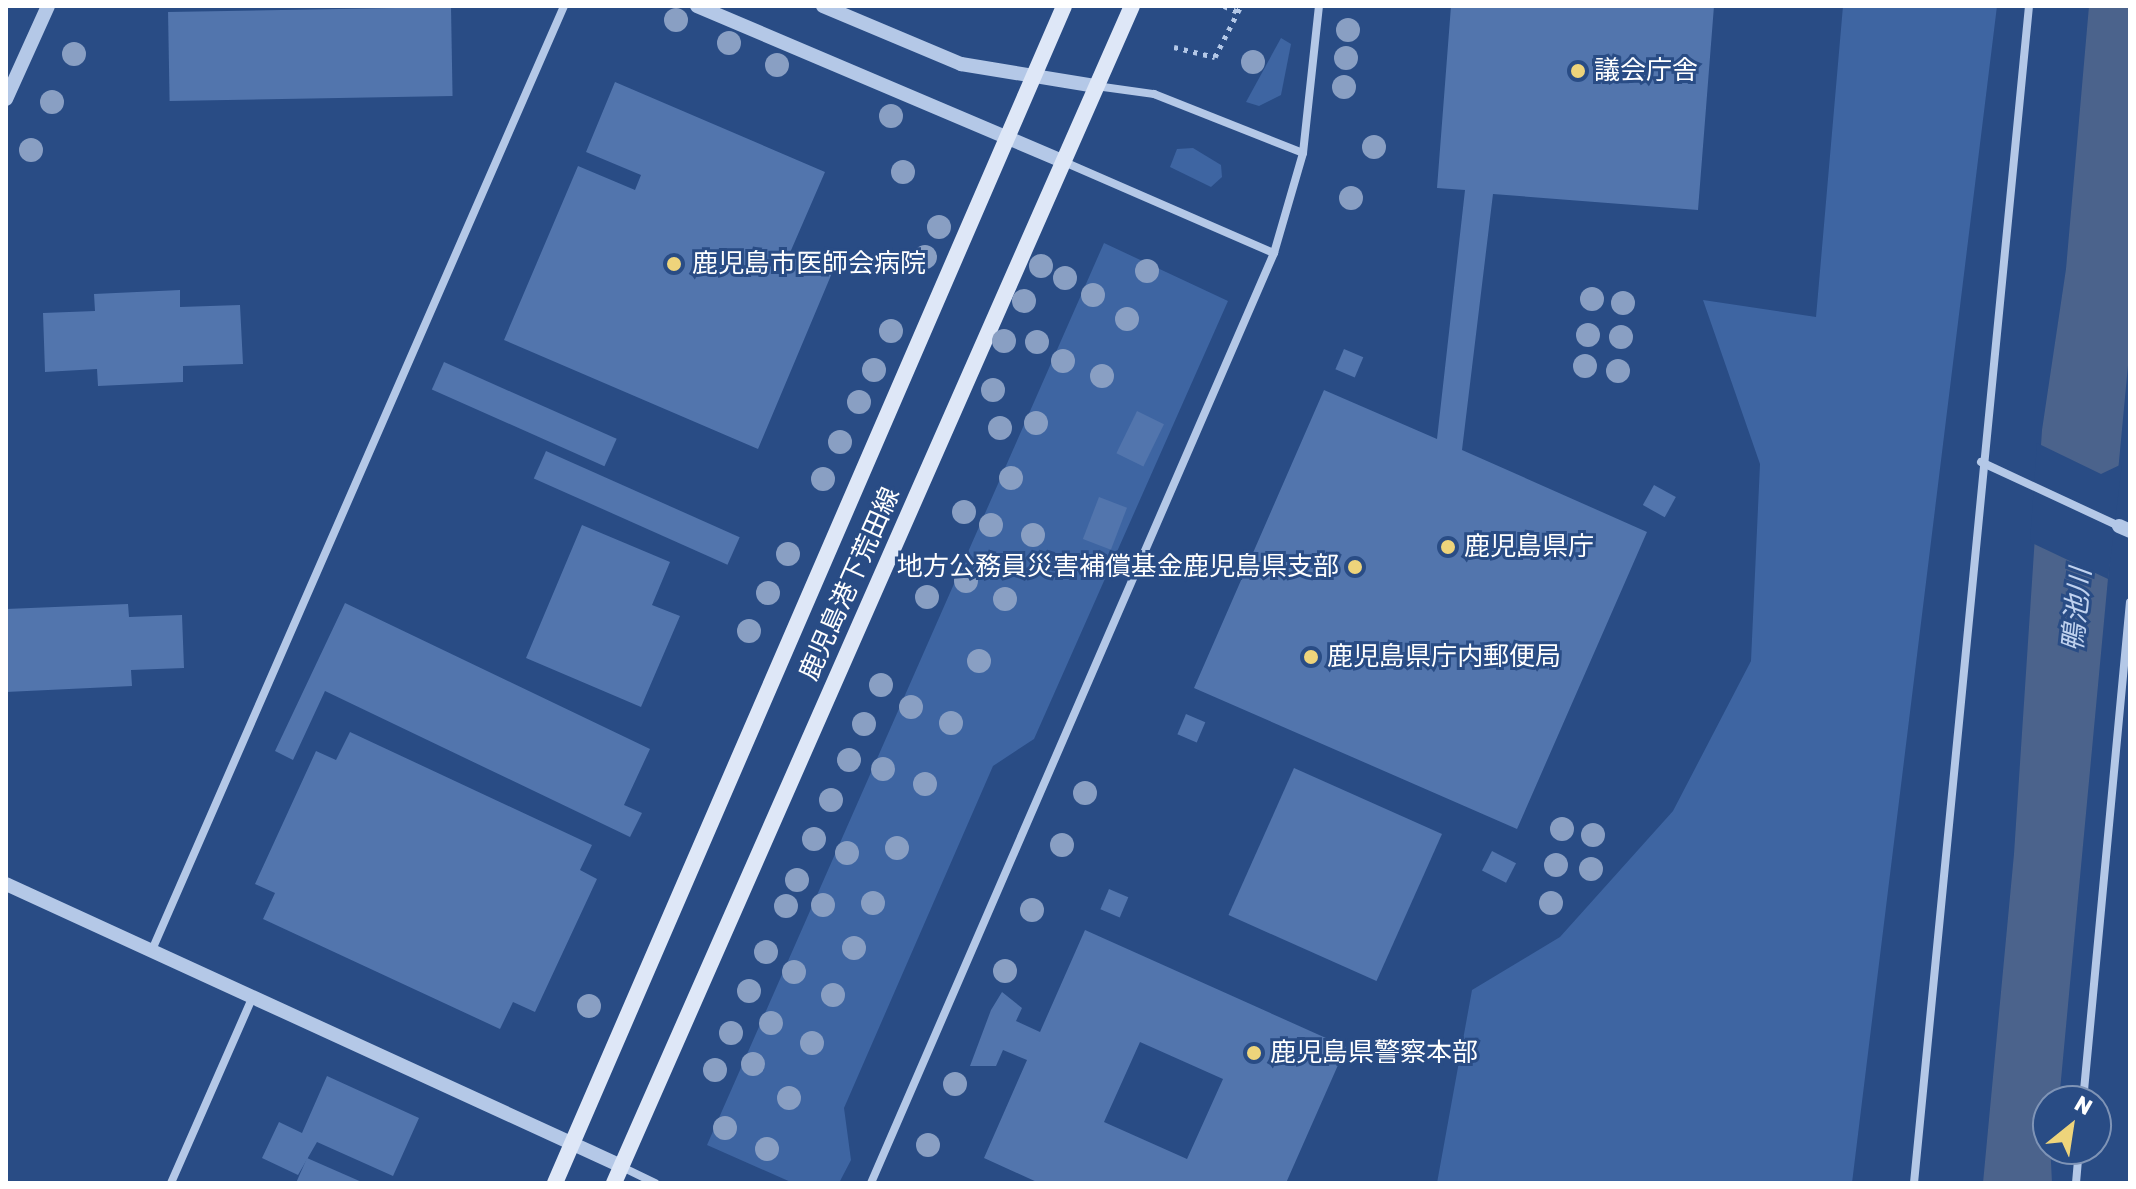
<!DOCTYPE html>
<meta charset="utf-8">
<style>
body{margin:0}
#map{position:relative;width:2136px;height:1189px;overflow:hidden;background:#294c85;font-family:Rubik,"Noto Sans JP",sans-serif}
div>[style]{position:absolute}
.green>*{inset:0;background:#3e65a2}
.water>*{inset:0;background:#4b638c}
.pier>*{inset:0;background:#294c85}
.building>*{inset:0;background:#5275ad;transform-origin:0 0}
.path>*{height:5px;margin-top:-2.5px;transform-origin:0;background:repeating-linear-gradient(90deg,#b4c8e7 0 4px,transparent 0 10px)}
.minor>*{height:8px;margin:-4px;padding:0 4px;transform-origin:4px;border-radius:4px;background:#b4c8e7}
.tertiary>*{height:14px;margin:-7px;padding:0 7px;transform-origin:7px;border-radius:7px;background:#b4c8e7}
.secondary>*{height:16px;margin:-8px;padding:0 8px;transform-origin:8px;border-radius:8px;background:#dee7f7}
.trees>*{width:24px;height:24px;margin:-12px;border-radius:50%;background:#899fc3}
.dots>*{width:22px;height:22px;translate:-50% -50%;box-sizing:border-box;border:4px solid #294c85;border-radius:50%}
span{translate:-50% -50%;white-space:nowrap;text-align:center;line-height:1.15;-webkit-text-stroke:6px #294c85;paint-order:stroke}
.poi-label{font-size:26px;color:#fff}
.left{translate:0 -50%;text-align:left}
.right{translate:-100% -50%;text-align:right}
.street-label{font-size:26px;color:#fff}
.water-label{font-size:28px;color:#c0d2ef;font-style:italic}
.frame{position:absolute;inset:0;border:8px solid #fff;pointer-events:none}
.north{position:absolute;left:2032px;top:1085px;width:80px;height:80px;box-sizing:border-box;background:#294c85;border:2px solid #7f94b6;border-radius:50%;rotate:30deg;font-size:22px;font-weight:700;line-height:32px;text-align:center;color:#fff}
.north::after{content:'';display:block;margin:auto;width:28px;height:36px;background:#eed47b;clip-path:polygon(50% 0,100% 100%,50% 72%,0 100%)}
</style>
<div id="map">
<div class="green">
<div style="clip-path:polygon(1843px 6px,1997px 6px,1852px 1183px,1437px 1183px,1472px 990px,1560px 937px,1673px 811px,1751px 661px,1760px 464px,1703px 300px,1816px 317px)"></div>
<div style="clip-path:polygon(1281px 38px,1291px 44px,1281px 95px,1259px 106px,1246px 102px)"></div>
<div style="clip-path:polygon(1193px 148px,1221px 165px,1222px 177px,1211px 187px,1170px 167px,1177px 149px)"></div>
<div style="clip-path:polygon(1104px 243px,1228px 301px,1034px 739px,993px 766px,844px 1108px,851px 1160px,839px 1183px,793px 1183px,707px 1145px)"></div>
</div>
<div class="water">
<div style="clip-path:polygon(2089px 6px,2130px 6px,2130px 344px,2059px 1101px,2048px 1101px,2052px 1183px,1983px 1183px,2014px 854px,2042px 430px,2066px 269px)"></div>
</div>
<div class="pier">
<div style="clip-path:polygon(2037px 443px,2101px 474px,2122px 464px,2108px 579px,2030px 542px)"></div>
</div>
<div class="building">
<div style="clip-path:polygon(1451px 6px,1714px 6px,1698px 210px,1493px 194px,1462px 450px,1647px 532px,1517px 829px,1194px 688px,1324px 390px,1437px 439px,1465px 190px,1437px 188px)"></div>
<div style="left:451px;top:7px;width:89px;height:283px;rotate:89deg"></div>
<div style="clip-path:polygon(615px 82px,825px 172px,789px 255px,832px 273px,758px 449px,504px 340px,578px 166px,635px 190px,641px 175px,586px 152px)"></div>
<div style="clip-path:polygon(180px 290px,180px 307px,240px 305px,243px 364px,183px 366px,183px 382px,98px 386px,97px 369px,45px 372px,43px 313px,95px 311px,94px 294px)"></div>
<div style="left:1344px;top:349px;width:21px;height:22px;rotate:23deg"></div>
<div style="left:444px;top:362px;width:189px;height:30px;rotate:24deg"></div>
<div style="left:1137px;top:411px;width:30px;height:47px;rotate:26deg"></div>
<div style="left:546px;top:451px;width:212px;height:30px;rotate:24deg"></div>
<div style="left:1654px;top:485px;width:25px;height:23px;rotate:29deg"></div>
<div style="left:1099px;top:497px;width:30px;height:45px;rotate:21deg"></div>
<div style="clip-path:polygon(582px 525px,670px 562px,652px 605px,680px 616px,641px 707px,526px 658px)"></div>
<div style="clip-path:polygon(345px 603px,650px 749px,624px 805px,642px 813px,630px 837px,325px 691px,293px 760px,275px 751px)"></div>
<div style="clip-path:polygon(128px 604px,129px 617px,182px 615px,184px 668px,131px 670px,132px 686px,6px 692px,6px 609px)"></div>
<div style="left:1186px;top:714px;width:21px;height:22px;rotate:23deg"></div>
<div style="clip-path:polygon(350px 732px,592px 845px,580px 870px,597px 879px,535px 1012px,513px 1002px,500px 1029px,263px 919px,275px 893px,255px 884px,316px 751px,336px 760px)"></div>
<div style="left:1294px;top:768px;width:162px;height:161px;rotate:24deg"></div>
<div style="left:1492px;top:851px;width:27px;height:22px;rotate:27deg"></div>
<div style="left:1109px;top:889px;width:21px;height:22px;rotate:23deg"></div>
<div style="clip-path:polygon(evenodd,1085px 930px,1346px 1047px,1286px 1183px,1039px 1183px,984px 1158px,1027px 1060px,1003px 1050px,996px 1066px,970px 1066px,991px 1010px,1002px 992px,1022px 1008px,1016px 1021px,1040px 1032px,1085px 930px,1140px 1042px,1223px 1079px,1187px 1159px,1104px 1122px,1140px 1042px)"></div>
<div style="clip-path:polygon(327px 1076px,419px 1118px,393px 1176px,317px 1142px,298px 1175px,262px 1158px,279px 1122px,302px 1133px)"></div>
<div style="clip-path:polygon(307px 1158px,364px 1183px,296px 1183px)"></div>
</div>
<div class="path">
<div style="left:1224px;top:6px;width:15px;rotate:23deg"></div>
<div style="left:1174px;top:47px;width:42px;rotate:13.7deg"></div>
<div style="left:1215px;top:57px;width:57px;rotate:-63deg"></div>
</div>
<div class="minor">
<div style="left:1096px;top:86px;width:59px;rotate:7.9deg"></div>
<div style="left:1154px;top:94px;width:160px;rotate:21.6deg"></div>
<div style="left:1062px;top:161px;width:231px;rotate:23.5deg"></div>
<div style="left:1981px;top:462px;width:152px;rotate:24.9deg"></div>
<div style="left:152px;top:950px;width:1030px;rotate:-66.42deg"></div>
<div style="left:2083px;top:1101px;width:501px;rotate:-84.62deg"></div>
<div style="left:622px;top:1167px;width:37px;rotate:26deg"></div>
<div style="left:171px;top:1183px;width:204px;rotate:-66.3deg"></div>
<div style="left:871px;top:1183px;width:1014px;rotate:-66.57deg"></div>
<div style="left:1274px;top:253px;width:104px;rotate:-73.8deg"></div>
<div style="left:1303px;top:153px;width:148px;rotate:-83.8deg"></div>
<div style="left:1914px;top:1183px;width:1183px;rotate:-84.42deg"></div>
<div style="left:2076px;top:1183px;width:34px;rotate:-85deg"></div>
</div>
<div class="tertiary">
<div style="left:697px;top:6px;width:397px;rotate:23deg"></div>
<div style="left:823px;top:6px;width:150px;rotate:22.8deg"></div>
<div style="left:961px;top:64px;width:137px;rotate:9.3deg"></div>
<div style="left:6px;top:99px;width:102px;rotate:-65.7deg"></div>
<div style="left:2119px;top:526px;width:12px;rotate:24deg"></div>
<div style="left:6px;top:884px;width:677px;rotate:24.63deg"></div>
</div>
<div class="secondary">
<div style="left:555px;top:1183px;width:1282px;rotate:-66.61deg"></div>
<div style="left:614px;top:1183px;width:1286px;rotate:-66.25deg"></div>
</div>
<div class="trees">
<div style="left:676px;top:20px"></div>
<div style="left:1348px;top:30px"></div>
<div style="left:729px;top:43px"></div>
<div style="left:74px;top:54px"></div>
<div style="left:1346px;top:58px"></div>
<div style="left:1253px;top:62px"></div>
<div style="left:777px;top:65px"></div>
<div style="left:1344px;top:87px"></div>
<div style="left:52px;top:102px"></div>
<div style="left:891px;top:116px"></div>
<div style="left:1374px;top:147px"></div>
<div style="left:31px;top:150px"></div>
<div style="left:903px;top:172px"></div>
<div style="left:1351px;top:198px"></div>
<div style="left:939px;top:227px"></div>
<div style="left:925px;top:257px"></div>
<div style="left:1041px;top:266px"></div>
<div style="left:1147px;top:271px"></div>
<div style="left:1065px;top:278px"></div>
<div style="left:1093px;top:295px"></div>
<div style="left:1592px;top:299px"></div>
<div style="left:1024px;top:301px"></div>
<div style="left:1623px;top:303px"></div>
<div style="left:1127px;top:319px"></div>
<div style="left:891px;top:331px"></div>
<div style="left:1588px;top:335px"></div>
<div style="left:1621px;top:337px"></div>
<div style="left:1004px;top:341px"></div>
<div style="left:1037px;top:342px"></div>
<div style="left:1063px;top:361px"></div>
<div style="left:1585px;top:366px"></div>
<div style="left:874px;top:370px"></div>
<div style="left:1618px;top:371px"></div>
<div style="left:1102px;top:376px"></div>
<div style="left:993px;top:390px"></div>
<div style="left:859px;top:402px"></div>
<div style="left:1036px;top:423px"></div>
<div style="left:1000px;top:428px"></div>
<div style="left:840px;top:442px"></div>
<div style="left:1011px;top:478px"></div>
<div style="left:823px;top:479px"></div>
<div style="left:964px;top:512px"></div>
<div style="left:991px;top:525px"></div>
<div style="left:1033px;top:535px"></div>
<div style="left:788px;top:554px"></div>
<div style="left:966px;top:581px"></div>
<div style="left:768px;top:593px"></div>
<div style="left:927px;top:597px"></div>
<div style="left:1005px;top:599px"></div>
<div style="left:749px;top:631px"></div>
<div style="left:979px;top:661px"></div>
<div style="left:881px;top:685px"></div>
<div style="left:911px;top:707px"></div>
<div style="left:951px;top:723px"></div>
<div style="left:864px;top:724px"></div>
<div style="left:849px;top:760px"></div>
<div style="left:883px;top:769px"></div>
<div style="left:925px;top:784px"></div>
<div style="left:1085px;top:793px"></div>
<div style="left:831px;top:800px"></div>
<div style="left:1562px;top:829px"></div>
<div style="left:1593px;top:835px"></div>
<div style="left:814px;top:839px"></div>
<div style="left:1062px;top:845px"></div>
<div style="left:897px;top:848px"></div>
<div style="left:847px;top:853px"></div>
<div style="left:1556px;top:865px"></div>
<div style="left:1591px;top:869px"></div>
<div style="left:797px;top:880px"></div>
<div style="left:873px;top:903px"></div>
<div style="left:1551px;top:903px"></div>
<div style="left:823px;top:905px"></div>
<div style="left:786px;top:906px"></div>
<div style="left:1032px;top:910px"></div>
<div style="left:854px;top:948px"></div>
<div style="left:766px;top:952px"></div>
<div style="left:1005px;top:971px"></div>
<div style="left:794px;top:972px"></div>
<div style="left:749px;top:991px"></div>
<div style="left:833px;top:995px"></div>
<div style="left:589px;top:1006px"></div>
<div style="left:771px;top:1023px"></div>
<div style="left:731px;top:1033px"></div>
<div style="left:812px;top:1043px"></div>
<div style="left:753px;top:1064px"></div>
<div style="left:715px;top:1070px"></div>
<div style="left:955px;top:1084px"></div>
<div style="left:789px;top:1098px"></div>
<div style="left:725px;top:1128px"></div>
<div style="left:928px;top:1145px"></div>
<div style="left:767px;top:1149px"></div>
</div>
<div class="dots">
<div style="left:1578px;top:71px;background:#eed47b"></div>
<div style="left:674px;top:264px;background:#eed47b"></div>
<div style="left:1448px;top:547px;background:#eed47b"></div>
<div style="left:1355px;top:567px;background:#eed47b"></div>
<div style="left:1311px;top:657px;background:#eed47b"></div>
<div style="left:1254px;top:1053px;background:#eed47b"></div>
</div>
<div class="poi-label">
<span class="left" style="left:1594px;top:71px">議会庁舎</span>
<span class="left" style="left:692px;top:264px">鹿児島市医師会病院</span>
<span class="left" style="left:1464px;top:547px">鹿児島県庁</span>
<span class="right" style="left:1339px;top:567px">地方公務員災害補償基金鹿児島県支部</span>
<span class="left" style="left:1327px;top:657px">鹿児島県庁内郵便局</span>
<span class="left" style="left:1270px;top:1053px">鹿児島県警察本部</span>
</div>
<div class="street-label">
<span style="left:850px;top:584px;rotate:-66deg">鹿児島港下荒田線</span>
</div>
<div class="water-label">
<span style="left:2077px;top:610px;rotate:-84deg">鴨池川</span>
</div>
<div class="frame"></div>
<div class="north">N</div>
</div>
